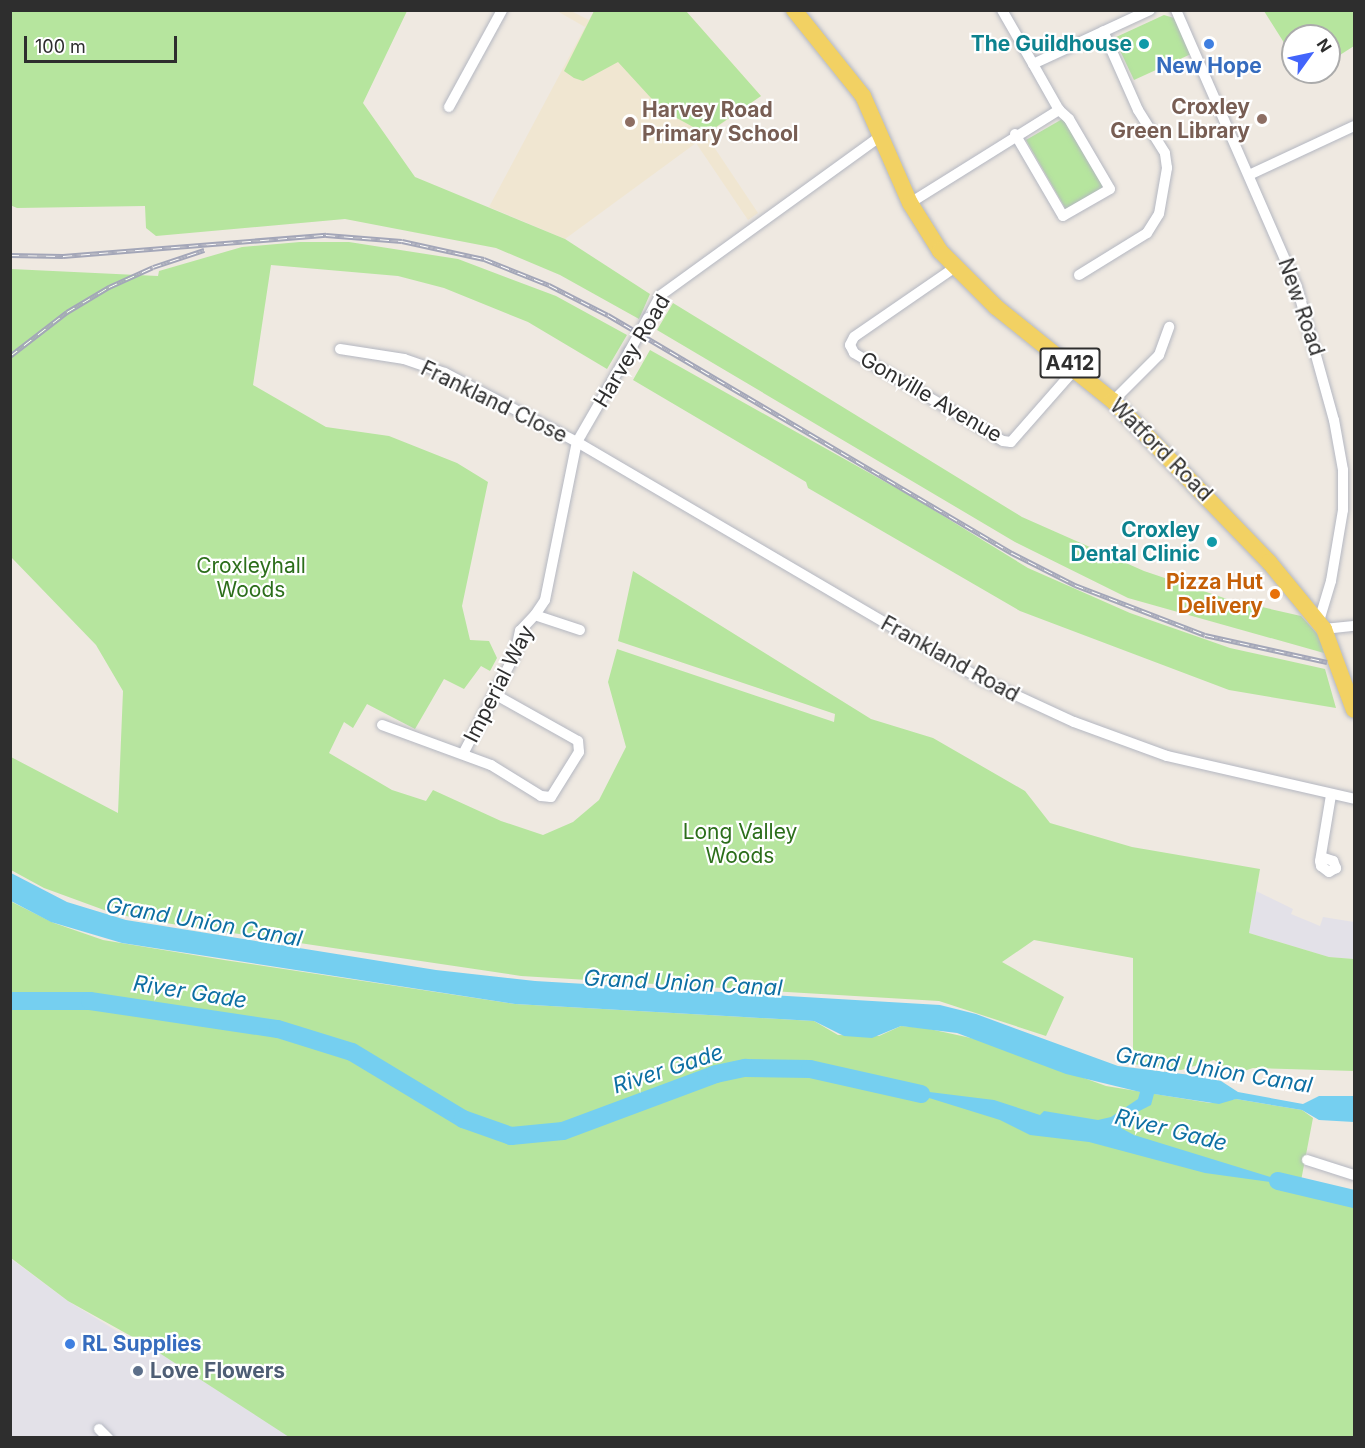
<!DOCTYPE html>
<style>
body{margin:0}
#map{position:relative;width:1365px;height:1448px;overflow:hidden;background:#efe9e1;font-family:Inter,sans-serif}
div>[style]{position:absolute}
.industrial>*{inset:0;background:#e3e1e8}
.education>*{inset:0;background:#f0e6d1}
.green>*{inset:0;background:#b6e59e;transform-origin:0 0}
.water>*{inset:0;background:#75cff0}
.river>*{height:18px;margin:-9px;padding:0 9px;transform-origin:9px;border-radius:9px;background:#75cff0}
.roads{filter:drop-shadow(0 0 2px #b4b7c1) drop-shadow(0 0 2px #b4b7c1)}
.minor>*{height:10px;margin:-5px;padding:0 5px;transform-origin:5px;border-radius:5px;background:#fff}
.primary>*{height:16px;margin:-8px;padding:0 8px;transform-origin:8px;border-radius:8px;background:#f2d163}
.rail>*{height:5px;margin-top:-2.5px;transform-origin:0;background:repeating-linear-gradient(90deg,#fff 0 9px,#a3a6b8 0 18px);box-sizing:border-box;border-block:2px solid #a3a6b8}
.bridges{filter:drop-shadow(0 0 2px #b4b7c1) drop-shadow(0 0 2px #b4b7c1)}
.minor-bridge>*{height:10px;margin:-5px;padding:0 5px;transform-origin:5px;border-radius:5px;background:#fff}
.dots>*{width:16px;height:16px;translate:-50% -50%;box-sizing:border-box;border:3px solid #fff;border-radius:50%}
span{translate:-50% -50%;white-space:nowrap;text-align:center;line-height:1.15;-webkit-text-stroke:4.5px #fff;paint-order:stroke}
.shield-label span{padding:2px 4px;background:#fff;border:2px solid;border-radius:4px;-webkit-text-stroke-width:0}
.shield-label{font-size:20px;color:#2e2e2e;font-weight:700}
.culture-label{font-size:21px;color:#0d838f;font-weight:700}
.right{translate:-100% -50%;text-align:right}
.shop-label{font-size:21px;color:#366cbe;font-weight:700}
.left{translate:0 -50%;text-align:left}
.education-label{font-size:21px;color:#785e54;font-weight:700}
.street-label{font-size:21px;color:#2e2e2e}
.park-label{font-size:21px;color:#2c6e1b}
.food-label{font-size:21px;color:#c56008;font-weight:700}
.service-label{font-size:21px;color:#4e5e75;font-weight:700}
.water-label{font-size:22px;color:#0d6fa3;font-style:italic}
.frame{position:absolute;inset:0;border:12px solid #2e2e2e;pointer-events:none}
.north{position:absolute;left:1281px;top:24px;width:60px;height:60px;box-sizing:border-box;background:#fff;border:2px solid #ababab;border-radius:50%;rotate:57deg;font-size:16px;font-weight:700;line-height:24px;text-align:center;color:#2e2e2e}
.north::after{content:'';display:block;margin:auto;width:21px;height:27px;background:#4264fb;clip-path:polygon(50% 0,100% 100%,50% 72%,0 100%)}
.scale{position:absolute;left:24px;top:36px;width:153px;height:27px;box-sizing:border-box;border:3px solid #2e2e2e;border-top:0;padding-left:8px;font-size:18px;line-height:21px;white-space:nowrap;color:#2e2e2e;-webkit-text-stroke:4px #fff;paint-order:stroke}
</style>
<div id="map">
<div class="industrial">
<div style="clip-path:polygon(1256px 891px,1293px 909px,1291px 914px,1320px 926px,1323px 917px,1354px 922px,1354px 959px,1329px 957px,1249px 933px)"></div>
<div style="clip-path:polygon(10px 1258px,68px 1301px,120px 1333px,139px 1339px,290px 1437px,11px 1437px)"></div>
</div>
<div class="education">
<div style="clip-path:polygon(557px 11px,571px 11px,589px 20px,594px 11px,686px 11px,761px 96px,706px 135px,758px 213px,748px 220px,696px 143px,565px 239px,489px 207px,585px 27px)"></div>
</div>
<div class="green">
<div style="clip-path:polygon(10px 11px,407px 11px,363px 103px,415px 177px,565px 239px,650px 294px,639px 319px,560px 275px,496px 248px,345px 219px,156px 236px,146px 228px,145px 206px,17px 208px,10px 205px)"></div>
<div style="clip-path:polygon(594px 11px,686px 11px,761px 96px,706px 134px,662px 110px,618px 62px,583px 81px,574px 78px,564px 71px)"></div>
<div style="clip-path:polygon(1264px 11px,1354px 11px,1354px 46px,1329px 62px,1329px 36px,1293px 36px,1293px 57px)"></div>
<div style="clip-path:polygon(1164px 15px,1174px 18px,1191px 54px,1134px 80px,1114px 38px)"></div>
<div style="left:1064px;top:118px;width:80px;height:44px;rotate:60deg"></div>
<div style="clip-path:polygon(300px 242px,349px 242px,458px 259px,556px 296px,627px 335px,607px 369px,528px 322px,444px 288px,398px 276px,271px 265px,253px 385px,326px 427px,389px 436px,457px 463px,488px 482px,462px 606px,470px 640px,489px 641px,497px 658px,490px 671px,481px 666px,464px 689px,444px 679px,415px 729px,367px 704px,353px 728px,344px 722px,329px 753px,392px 790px,426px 801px,433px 790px,501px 821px,543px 835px,573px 822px,599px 800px,626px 747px,608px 682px,617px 649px,834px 722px,835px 714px,618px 641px,633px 571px,871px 719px,933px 738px,1025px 791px,1050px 823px,1132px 847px,1260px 869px,1249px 933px,1329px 957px,1354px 959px,1354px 1071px,1253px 1068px,1235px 1074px,1214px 1060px,1181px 1070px,1133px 1064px,1133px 958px,1034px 940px,1002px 962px,1064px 997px,1046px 1036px,939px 1001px,521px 976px,172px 924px,115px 914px,44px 888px,11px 870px,11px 757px,118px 813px,123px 691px,96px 645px,11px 557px,11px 269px,158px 276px,159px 271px,242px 247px)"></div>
<div style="clip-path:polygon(673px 303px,1022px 517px,1144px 571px,1227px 599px,1301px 616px,1320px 637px,1324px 653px,1128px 598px,1015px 542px,657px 330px)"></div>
<div style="clip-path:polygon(650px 350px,914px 498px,1028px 568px,1130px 613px,1230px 648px,1325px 669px,1336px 708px,1229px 690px,1020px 611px,808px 488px,806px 482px,633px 380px)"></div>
<div style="clip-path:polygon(10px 901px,54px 923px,103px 940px,224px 960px,515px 1004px,814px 1021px,838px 1035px,879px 1036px,901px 1026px,925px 1028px,980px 1040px,1106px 1086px,1210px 1103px,1236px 1099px,1302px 1110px,1313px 1118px,1300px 1186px,1354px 1199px,1354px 1437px,289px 1437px,147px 1345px,68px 1301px,11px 1258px)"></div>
</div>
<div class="water">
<div style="clip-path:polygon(11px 873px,67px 902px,126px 920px,436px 970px,535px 981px,940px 1005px,976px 1014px,1118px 1066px,1199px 1076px,1221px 1081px,1238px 1092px,1303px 1104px,1319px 1096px,1354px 1096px,1354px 1122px,1319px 1120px,1302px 1110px,1236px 1099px,1219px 1104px,1154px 1094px,1151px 1105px,1120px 1121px,1121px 1128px,1134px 1135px,1300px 1186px,1205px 1173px,1089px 1142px,1030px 1135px,1000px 1120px,897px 1088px,994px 1100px,1040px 1115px,1044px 1111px,1098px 1120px,1111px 1117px,1138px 1099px,1140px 1092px,1066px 1074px,957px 1033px,901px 1026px,872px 1038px,844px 1036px,814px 1021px,515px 1004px,122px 943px,51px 922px,11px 901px)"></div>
</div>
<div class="river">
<div style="left:10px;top:1001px;width:80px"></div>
<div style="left:90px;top:1001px;width:190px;rotate:8.5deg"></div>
<div style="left:278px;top:1029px;width:77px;rotate:17.3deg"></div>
<div style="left:352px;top:1052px;width:130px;rotate:31.1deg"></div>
<div style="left:463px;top:1119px;width:51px;rotate:19.5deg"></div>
<div style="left:511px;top:1136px;width:52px;rotate:-5.5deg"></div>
<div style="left:563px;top:1131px;width:163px;rotate:-20.4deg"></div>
<div style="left:716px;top:1074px;width:30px;rotate:-12deg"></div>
<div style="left:745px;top:1068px;width:65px;rotate:0.9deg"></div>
<div style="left:810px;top:1069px;width:114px;rotate:12.7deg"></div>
<div style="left:1278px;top:1181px;width:78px;rotate:13.3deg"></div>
</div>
<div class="roads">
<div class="minor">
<div style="left:1002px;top:10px;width:62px;rotate:60.1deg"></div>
<div style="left:1176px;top:10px;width:302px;rotate:66.4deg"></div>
<div style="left:1297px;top:287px;width:138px;rotate:74.5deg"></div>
<div style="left:1334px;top:420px;width:51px;rotate:79.8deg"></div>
<div style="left:1343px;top:470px;width:40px;rotate:90deg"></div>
<div style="left:1343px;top:510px;width:72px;rotate:99.6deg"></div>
<div style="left:1331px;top:581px;width:42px;rotate:106.7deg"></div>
<div style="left:449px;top:107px;width:111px;rotate:-61.3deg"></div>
<div style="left:1015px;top:134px;width:95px;rotate:59.7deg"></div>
<div style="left:1063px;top:216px;width:54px;rotate:-29.9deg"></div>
<div style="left:1110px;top:189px;width:81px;rotate:-120.4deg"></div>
<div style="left:1069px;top:119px;width:13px;rotate:-138deg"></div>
<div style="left:1249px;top:175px;width:116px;rotate:-25deg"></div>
<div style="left:910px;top:203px;width:176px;rotate:-32deg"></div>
<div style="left:1059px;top:110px;width:53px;rotate:-119.5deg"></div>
<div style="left:1033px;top:64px;width:129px;rotate:-24.8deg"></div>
<div style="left:954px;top:268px;width:121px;rotate:145.4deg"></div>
<div style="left:854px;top:337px;width:9px;rotate:117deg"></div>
<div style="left:850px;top:345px;width:9px;rotate:63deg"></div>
<div style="left:854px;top:353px;width:173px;rotate:30.6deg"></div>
<div style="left:1003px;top:441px;width:8px;rotate:7deg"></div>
<div style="left:1011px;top:442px;width:98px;rotate:-48.7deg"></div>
<div style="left:1079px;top:275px;width:80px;rotate:-31.7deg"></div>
<div style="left:1147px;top:233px;width:22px;rotate:-58deg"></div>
<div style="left:1159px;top:214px;width:47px;rotate:-80.1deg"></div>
<div style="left:1167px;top:168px;width:15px;rotate:-98deg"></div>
<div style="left:1165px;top:153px;width:51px;rotate:-122.1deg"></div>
<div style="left:1138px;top:110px;width:86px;rotate:-113.9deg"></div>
<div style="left:648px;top:318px;width:26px;rotate:-61deg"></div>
<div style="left:661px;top:295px;width:271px;rotate:-35.9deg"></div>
<div style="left:340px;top:349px;width:65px;rotate:8.9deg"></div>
<div style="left:404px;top:359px;width:43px;rotate:18.9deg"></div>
<div style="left:445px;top:373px;width:149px;rotate:27.6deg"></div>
<div style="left:577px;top:442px;width:471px;rotate:30.4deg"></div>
<div style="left:983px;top:680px;width:100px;rotate:24.8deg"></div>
<div style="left:1074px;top:722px;width:99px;rotate:20.1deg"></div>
<div style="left:1167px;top:756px;width:192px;rotate:12.9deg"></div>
<div style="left:1113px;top:401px;width:65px;rotate:-45deg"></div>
<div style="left:1159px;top:355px;width:30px;rotate:-70deg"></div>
<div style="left:1324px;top:629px;width:30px;rotate:-6deg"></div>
<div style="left:580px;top:630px;width:47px;rotate:-161.6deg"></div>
<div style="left:535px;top:615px;width:18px;rotate:-56deg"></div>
<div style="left:545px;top:600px;width:161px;rotate:-78.6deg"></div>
<div style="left:577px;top:442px;width:104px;rotate:-60deg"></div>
<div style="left:382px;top:725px;width:116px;rotate:20.2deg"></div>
<div style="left:491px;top:765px;width:59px;rotate:31.8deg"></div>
<div style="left:541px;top:796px;width:10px;rotate:6deg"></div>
<div style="left:551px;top:797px;width:53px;rotate:-58.1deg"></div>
<div style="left:579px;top:752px;width:11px;rotate:-95deg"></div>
<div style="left:578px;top:741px;width:94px;rotate:-150.7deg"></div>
<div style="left:463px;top:754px;width:113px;rotate:-62.5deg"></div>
<div style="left:515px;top:654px;width:24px;rotate:-78deg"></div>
<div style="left:520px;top:631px;width:22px;rotate:-47deg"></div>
<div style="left:1321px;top:857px;width:13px;rotate:18deg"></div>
<div style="left:1333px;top:861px;width:8px;rotate:67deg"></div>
<div style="left:1336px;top:868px;width:8px;rotate:150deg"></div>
<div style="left:1329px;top:872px;width:10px;rotate:-143deg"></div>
<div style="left:1321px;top:866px;width:5px;rotate:-101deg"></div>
<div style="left:1320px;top:861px;width:67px;rotate:-80.5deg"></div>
<div style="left:1307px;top:1160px;width:49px;rotate:17.7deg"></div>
<div style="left:99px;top:1429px;width:13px;rotate:45deg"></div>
</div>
<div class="primary">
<div style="left:794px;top:10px;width:110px;rotate:51.3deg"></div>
<div style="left:863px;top:96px;width:117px;rotate:66.3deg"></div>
<div style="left:910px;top:203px;width:57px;rotate:58deg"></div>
<div style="left:940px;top:251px;width:79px;rotate:45deg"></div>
<div style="left:996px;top:307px;width:150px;rotate:38.8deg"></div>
<div style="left:1113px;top:401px;width:224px;rotate:45.9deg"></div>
<div style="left:1269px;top:562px;width:87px;rotate:50.6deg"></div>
<div style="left:1324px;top:629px;width:86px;rotate:69.7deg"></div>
</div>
</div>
<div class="rail">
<div style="left:10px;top:255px;width:53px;rotate:1.1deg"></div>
<div style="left:63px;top:256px;width:264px;rotate:-4.6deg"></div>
<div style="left:326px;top:235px;width:76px;rotate:4.5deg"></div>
<div style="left:402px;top:241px;width:84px;rotate:12.4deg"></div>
<div style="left:484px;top:259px;width:70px;rotate:21.8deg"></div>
<div style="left:549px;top:285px;width:66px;rotate:27deg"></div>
<div style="left:608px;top:315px;width:469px;rotate:30.5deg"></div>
<div style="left:1012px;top:553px;width:71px;rotate:26.9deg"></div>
<div style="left:1075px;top:585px;width:139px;rotate:21deg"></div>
<div style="left:1205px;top:635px;width:125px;rotate:12.5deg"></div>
<div style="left:10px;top:356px;width:72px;rotate:-37.7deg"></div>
<div style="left:67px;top:312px;width:49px;rotate:-30.8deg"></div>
<div style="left:109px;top:287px;width:48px;rotate:-24.4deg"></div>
<div style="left:153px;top:267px;width:54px;rotate:-18.4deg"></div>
</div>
<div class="bridges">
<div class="minor-bridge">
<div style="left:629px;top:352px;width:39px;rotate:-61deg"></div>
</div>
</div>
<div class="dots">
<div style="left:1144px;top:44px;background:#0f9aa8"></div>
<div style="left:1209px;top:44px;background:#3f7fe0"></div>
<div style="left:1262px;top:119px;background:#8d6e63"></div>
<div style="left:630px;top:122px;background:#8d6e63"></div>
<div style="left:1212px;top:542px;background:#0f9aa8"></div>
<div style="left:1275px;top:594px;background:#e8710a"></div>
<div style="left:70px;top:1344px;background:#3f7fe0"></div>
<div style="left:138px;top:1371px;background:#5c6f8a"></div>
</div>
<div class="shield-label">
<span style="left:1070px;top:363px">A412</span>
</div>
<div class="culture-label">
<span class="right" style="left:1132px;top:44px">The Guildhouse</span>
<span class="right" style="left:1200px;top:542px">Croxley<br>Dental Clinic</span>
</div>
<div class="shop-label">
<span style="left:1209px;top:66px">New Hope</span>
<span class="left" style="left:82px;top:1344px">RL Supplies</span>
</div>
<div class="education-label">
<span class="right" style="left:1250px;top:119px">Croxley<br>Green Library</span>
<span class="left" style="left:642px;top:122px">Harvey Road<br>Primary School</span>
</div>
<div class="street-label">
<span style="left:1301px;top:307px;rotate:71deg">New Road</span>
<span style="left:632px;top:351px;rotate:-59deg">Harvey Road</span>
<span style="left:931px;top:397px;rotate:30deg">Gonville Avenue</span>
<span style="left:494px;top:402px;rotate:26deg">Frankland Close</span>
<span style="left:1161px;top:450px;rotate:45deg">Watford Road</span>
<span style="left:950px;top:659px;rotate:29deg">Frankland Road</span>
<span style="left:499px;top:684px;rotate:-63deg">Imperial Way</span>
</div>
<div class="park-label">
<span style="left:251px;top:578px">Croxleyhall<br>Woods</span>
<span style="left:740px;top:844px">Long Valley<br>Woods</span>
</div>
<div class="food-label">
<span class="right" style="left:1263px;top:594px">Pizza Hut<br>Delivery</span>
</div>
<div class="service-label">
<span class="left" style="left:150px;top:1371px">Love Flowers</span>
</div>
<div class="water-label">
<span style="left:204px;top:922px;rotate:10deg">Grand Union Canal</span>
<span style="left:683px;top:983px;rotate:3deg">Grand Union Canal</span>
<span style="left:190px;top:992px;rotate:9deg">River Gade</span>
<span style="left:668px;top:1069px;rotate:-18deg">River Gade</span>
<span style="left:1214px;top:1070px;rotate:9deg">Grand Union Canal</span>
<span style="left:1171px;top:1130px;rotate:14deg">River Gade</span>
</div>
<div class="frame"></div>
<div class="north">N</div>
<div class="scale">100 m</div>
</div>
